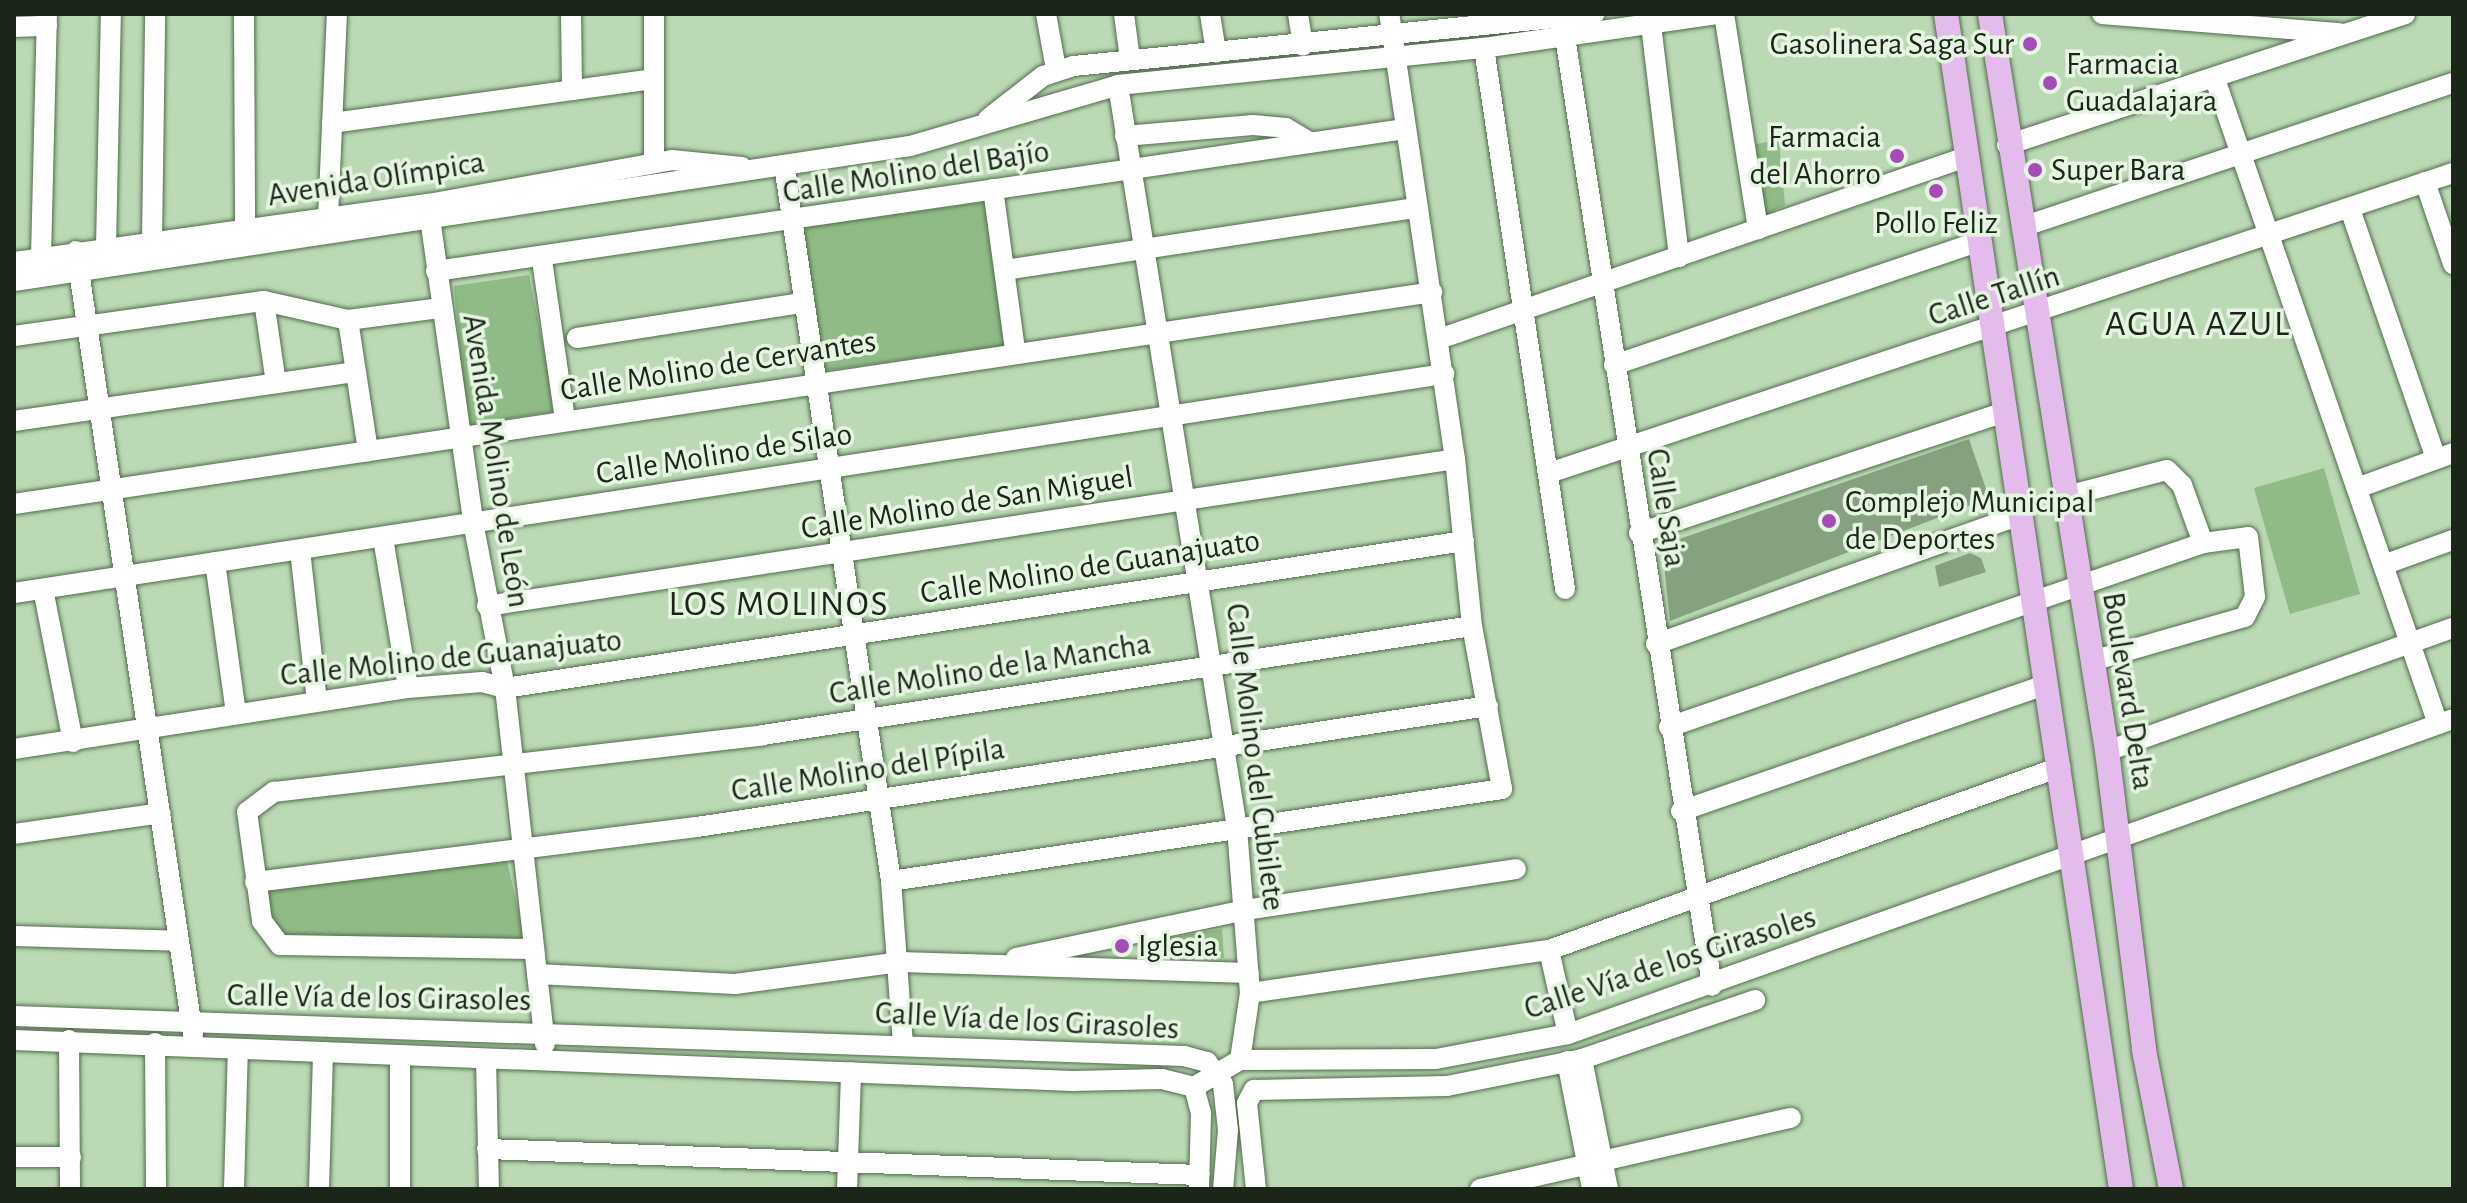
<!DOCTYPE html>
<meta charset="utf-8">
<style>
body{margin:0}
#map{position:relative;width:2467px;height:1203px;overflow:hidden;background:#bbd9b5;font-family:"Alegreya Sans",sans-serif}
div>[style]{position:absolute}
.green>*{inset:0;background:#90bb87;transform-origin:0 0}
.building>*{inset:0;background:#85a17f}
.roads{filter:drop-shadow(0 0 2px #516c4c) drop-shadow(0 0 2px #516c4c)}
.minor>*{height:20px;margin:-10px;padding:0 10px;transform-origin:10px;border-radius:10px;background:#fff}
.major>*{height:24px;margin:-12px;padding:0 12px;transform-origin:12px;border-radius:12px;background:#e3bceb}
.dots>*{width:22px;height:22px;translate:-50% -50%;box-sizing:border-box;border:4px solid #e5f5e2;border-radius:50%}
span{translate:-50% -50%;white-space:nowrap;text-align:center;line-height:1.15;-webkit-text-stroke:7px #e5f5e2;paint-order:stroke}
.poi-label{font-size:32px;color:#1b2619}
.right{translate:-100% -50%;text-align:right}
.left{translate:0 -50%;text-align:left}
.street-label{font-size:32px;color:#1b2619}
.quarter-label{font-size:36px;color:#1b2619;letter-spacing:2px}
.frame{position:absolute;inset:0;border:16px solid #1b2619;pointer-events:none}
</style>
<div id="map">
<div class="green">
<div style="clip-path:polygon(1779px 140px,1785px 205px,1760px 218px,1756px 144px)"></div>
<div style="left:985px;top:202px;width:145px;height:192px;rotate:82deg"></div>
<div style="clip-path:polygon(529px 275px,556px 411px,467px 426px,454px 286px)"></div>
<div style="left:2324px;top:468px;width:131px;height:73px;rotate:74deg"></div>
<div style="clip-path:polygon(499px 860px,507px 861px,526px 944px,270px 936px,266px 887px)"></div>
<div style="clip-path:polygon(1222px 929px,1224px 958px,1144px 956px,1141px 942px)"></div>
</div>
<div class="building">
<div style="clip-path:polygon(1969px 439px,1989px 498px,1670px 621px,1662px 545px)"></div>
<div style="clip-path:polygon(1970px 553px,1981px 558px,1986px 572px,1939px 587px,1935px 566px)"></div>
</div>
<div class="roads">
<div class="minor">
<div style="left:244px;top:14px;width:216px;rotate:89.7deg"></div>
<div style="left:571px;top:14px;width:74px;rotate:89.2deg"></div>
<div style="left:1046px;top:14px;width:56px;rotate:79.7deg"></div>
<div style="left:1124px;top:14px;width:45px;rotate:82.4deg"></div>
<div style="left:1210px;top:14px;width:39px;rotate:81deg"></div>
<div style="left:1298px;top:14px;width:32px;rotate:81deg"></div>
<div style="left:1724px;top:14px;width:218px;rotate:81deg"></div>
<div style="left:2102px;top:14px;width:238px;rotate:4.6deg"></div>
<div style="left:1651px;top:25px;width:234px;rotate:83.1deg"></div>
<div style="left:14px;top:27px;width:33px;rotate:-2deg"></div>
<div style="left:1565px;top:37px;width:960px;rotate:81.19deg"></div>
<div style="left:1484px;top:48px;width:547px;rotate:81.48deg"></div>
<div style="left:2215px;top:79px;width:682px;rotate:70.93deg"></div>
<div style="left:1118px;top:85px;width:752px;rotate:80.9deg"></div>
<div style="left:1237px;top:828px;width:166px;rotate:85.5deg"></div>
<div style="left:1250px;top:993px;width:68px;rotate:98.5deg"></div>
<div style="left:988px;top:119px;width:70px;rotate:-38deg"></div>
<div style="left:1043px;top:76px;width:33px;rotate:-18deg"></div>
<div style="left:1074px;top:66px;width:523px;rotate:-5.71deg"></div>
<div style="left:332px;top:123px;width:323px;rotate:-7.8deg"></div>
<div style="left:1125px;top:136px;width:128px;rotate:-4.9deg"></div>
<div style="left:1253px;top:125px;width:33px;rotate:5deg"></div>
<div style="left:1286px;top:128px;width:26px;rotate:31deg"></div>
<div style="left:2007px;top:145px;width:419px;rotate:-18.2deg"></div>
<div style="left:654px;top:162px;width:148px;rotate:-90deg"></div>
<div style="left:784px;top:165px;width:724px;rotate:81.5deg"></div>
<div style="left:891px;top:881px;width:164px;rotate:85.8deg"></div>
<div style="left:2425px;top:182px;width:87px;rotate:71.1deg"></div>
<div style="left:993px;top:189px;width:162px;rotate:82.2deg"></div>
<div style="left:428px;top:204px;width:321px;rotate:81.9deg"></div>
<div style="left:473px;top:522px;width:169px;rotate:79.1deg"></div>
<div style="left:505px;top:688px;width:358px;rotate:83.6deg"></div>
<div style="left:2350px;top:209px;width:264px;rotate:71deg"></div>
<div style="left:328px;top:218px;width:204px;rotate:-87.5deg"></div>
<div style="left:2022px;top:227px;width:454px;rotate:-18.5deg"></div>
<div style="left:152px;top:241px;width:227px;rotate:-89.2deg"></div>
<div style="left:106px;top:247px;width:233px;rotate:-88.8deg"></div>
<div style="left:76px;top:251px;width:793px;rotate:81.51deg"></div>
<div style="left:41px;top:257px;width:243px;rotate:-88.6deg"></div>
<div style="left:542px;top:260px;width:162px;rotate:81.8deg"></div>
<div style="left:14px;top:262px;width:418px;rotate:-8deg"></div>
<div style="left:428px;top:204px;width:248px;rotate:-10.2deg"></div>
<div style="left:672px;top:160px;width:70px;rotate:5.7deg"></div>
<div style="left:1005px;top:270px;width:417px;rotate:-8.6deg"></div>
<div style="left:436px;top:271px;width:979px;rotate:-8.34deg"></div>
<div style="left:14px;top:281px;width:906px;rotate:-8.57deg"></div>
<div style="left:910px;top:146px;width:217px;rotate:-16.3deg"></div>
<div style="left:1118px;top:85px;width:368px;rotate:-5.8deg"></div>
<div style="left:1484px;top:48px;width:234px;rotate:-8.3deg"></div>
<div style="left:264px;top:301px;width:83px;rotate:81.7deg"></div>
<div style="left:348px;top:320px;width:133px;rotate:81.3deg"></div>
<div style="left:14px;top:336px;width:252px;rotate:-8deg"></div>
<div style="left:264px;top:301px;width:86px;rotate:12.7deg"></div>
<div style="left:348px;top:320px;width:94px;rotate:-7.4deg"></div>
<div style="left:577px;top:338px;width:226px;rotate:-8.9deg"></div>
<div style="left:1439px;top:339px;width:558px;rotate:-19.05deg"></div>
<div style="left:1614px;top:365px;width:384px;rotate:-18.7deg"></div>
<div style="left:14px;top:421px;width:345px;rotate:-8.2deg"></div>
<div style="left:1552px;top:472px;width:949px;rotate:-18.36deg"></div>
<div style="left:2357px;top:488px;width:102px;rotate:-20deg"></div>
<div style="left:2067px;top:496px;width:103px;rotate:-14.6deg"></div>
<div style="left:2167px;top:470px;width:21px;rotate:45deg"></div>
<div style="left:2182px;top:485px;width:62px;rotate:70.1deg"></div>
<div style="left:14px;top:504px;width:1434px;rotate:-8.5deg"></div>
<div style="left:1639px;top:533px;width:382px;rotate:-18.3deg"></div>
<div style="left:383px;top:538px;width:152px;rotate:80.5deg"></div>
<div style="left:300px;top:550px;width:152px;rotate:83.6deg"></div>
<div style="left:215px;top:562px;width:152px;rotate:82.1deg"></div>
<div style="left:2383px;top:565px;width:74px;rotate:-19.7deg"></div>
<div style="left:43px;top:589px;width:156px;rotate:78.9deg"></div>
<div style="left:14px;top:593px;width:1447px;rotate:-8.71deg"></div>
<div style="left:487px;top:606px;width:979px;rotate:-8.63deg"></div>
<div style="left:1656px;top:644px;width:384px;rotate:-19.5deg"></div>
<div style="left:1669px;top:727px;width:565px;rotate:-19.01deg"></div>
<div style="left:2203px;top:543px;width:45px;rotate:-7.6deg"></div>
<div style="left:2248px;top:537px;width:60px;rotate:83.3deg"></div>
<div style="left:2255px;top:597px;width:22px;rotate:117deg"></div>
<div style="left:2245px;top:617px;width:159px;rotate:164deg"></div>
<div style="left:14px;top:749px;width:399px;rotate:-8.8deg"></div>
<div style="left:408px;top:688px;width:74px;rotate:-4.6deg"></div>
<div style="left:482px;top:682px;width:24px;rotate:15deg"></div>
<div style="left:505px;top:688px;width:970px;rotate:-8.71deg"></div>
<div style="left:2107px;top:751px;width:367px;rotate:-19.6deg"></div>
<div style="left:1681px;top:811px;width:387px;rotate:-19.1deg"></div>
<div style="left:14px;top:834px;width:148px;rotate:-8.1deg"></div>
<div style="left:891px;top:881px;width:618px;rotate:-8.56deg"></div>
<div style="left:1502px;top:789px;width:166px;rotate:-100.4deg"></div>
<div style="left:1472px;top:626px;width:168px;rotate:-95.8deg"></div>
<div style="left:1455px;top:459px;width:450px;rotate:-98.4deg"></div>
<div style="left:255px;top:882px;width:445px;rotate:-7.1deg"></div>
<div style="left:697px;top:827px;width:800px;rotate:-8.7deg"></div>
<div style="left:14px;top:936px;width:164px;rotate:1.7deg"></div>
<div style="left:533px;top:949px;width:253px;rotate:-179.1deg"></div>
<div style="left:280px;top:945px;width:30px;rotate:-127deg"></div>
<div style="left:262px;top:921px;width:110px;rotate:-97.8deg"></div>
<div style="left:247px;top:812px;width:34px;rotate:-37deg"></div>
<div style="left:274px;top:792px;width:492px;rotate:-6.6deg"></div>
<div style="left:763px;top:735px;width:717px;rotate:-8.74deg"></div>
<div style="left:1549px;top:950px;width:86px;rotate:77.3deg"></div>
<div style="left:1016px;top:958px;width:234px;rotate:-11.8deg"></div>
<div style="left:1245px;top:910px;width:274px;rotate:-8.6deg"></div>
<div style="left:537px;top:974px;width:198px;rotate:2.9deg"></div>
<div style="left:735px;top:984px;width:166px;rotate:-7.6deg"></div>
<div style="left:900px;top:962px;width:349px;rotate:1.8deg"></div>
<div style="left:1250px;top:993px;width:302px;rotate:-8.2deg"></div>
<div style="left:1549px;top:950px;width:543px;rotate:-19.7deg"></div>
<div style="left:14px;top:1016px;width:1171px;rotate:1.96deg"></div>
<div style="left:1184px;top:1056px;width:24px;rotate:15deg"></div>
<div style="left:1207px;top:1062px;width:27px;rotate:54deg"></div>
<div style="left:1223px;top:1084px;width:46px;rotate:83.8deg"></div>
<div style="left:1228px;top:1130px;width:59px;rotate:94.8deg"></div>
<div style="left:14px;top:1040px;width:1059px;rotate:2.22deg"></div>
<div style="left:1072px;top:1081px;width:90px;rotate:-1.3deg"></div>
<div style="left:1162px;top:1079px;width:33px;rotate:14deg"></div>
<div style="left:69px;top:1040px;width:149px;rotate:89.6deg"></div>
<div style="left:155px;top:1043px;width:146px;rotate:89.6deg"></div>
<div style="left:1582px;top:1059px;width:133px;rotate:78.7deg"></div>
<div style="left:486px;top:1060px;width:129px;rotate:88.7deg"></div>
<div style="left:1567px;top:1061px;width:130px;rotate:78.9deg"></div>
<div style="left:1194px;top:1087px;width:53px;rotate:-30.4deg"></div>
<div style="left:1240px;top:1060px;width:196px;rotate:-0.3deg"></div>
<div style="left:1436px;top:1059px;width:134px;rotate:-10.7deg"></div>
<div style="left:1568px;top:1034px;width:939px;rotate:-19.59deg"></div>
<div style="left:1194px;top:1087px;width:27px;rotate:75deg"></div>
<div style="left:1201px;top:1113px;width:76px;rotate:91.5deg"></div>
<div style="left:487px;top:1149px;width:713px;rotate:2.09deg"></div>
<div style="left:14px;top:1157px;width:57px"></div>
<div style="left:234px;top:1189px;width:140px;rotate:-88.4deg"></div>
<div style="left:319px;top:1189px;width:137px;rotate:-88.3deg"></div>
<div style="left:400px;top:1189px;width:134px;rotate:-90deg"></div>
<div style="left:847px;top:1189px;width:117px;rotate:-88deg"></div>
<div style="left:1256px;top:1189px;width:86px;rotate:-96deg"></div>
<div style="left:1247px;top:1103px;width:15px;rotate:-62deg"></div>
<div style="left:1254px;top:1090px;width:193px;rotate:-1.2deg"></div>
<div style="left:1447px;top:1086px;width:138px;rotate:-11.3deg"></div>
<div style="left:1582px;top:1059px;width:183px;rotate:-18.8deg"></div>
<div style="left:1480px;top:1189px;width:319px;rotate:-12.9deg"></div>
</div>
<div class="major">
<div style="left:1946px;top:14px;width:1188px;rotate:81.53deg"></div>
<div style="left:1990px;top:14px;width:746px;rotate:80.98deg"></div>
<div style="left:2107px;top:751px;width:301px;rotate:82.9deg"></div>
<div style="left:2144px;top:1050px;width:142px;rotate:79deg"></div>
</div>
</div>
<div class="dots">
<div style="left:2030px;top:44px;background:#a54cb8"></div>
<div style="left:2050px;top:83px;background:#a54cb8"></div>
<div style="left:1897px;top:156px;background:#a54cb8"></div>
<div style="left:2035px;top:170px;background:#a54cb8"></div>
<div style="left:1936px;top:191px;background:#a54cb8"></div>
<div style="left:1829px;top:521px;background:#a54cb8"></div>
<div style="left:1122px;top:946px;background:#a54cb8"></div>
</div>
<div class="poi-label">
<span class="right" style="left:2014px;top:44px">Gasolinera Saga Sur</span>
<span class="left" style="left:2066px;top:83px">Farmacia<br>Guadalajara</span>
<span class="right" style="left:1881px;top:156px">Farmacia<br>del Ahorro</span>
<span class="left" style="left:2051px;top:170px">Super Bara</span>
<span style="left:1936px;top:223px">Pollo Feliz</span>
<span class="left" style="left:1845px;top:521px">Complejo Municipal<br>de Deportes</span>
<span class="left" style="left:1138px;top:946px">Iglesia</span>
</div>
<div class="street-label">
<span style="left:916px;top:172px;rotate:-9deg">Calle Molino del Bajío</span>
<span style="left:376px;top:179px;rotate:-9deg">Avenida Olímpica</span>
<span style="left:1994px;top:296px;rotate:-18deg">Calle Tallín</span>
<span style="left:718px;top:366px;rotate:-9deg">Calle Molino de Cervantes</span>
<span style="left:724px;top:454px;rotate:-9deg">Calle Molino de Silao</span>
<span style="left:496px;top:461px;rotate:81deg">Avenida Molino de León</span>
<span style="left:967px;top:503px;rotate:-9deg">Calle Molino de San Miguel</span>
<span style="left:1666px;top:508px;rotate:81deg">Calle Saja</span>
<span style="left:1090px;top:567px;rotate:-9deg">Calle Molino de Guanajuato</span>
<span style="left:451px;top:658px;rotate:-6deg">Calle Molino de Guanajuato</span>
<span style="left:990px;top:669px;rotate:-9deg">Calle Molino de la Mancha</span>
<span style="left:2128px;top:691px;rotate:81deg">Boulevard Delta</span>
<span style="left:1255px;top:757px;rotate:83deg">Calle Molino del Cubilete</span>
<span style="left:868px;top:770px;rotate:-9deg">Calle Molino del Pípila</span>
<span style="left:1670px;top:963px;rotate:-18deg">Calle Vía de los Girasoles</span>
<span style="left:379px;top:998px;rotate:1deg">Calle Vía de los Girasoles</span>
<span style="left:1027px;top:1021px;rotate:3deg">Calle Vía de los Girasoles</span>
</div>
<div class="quarter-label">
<span style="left:2198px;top:325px">AGUA AZUL</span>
<span style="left:779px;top:605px">LOS MOLINOS</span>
</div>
<div class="frame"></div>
</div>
